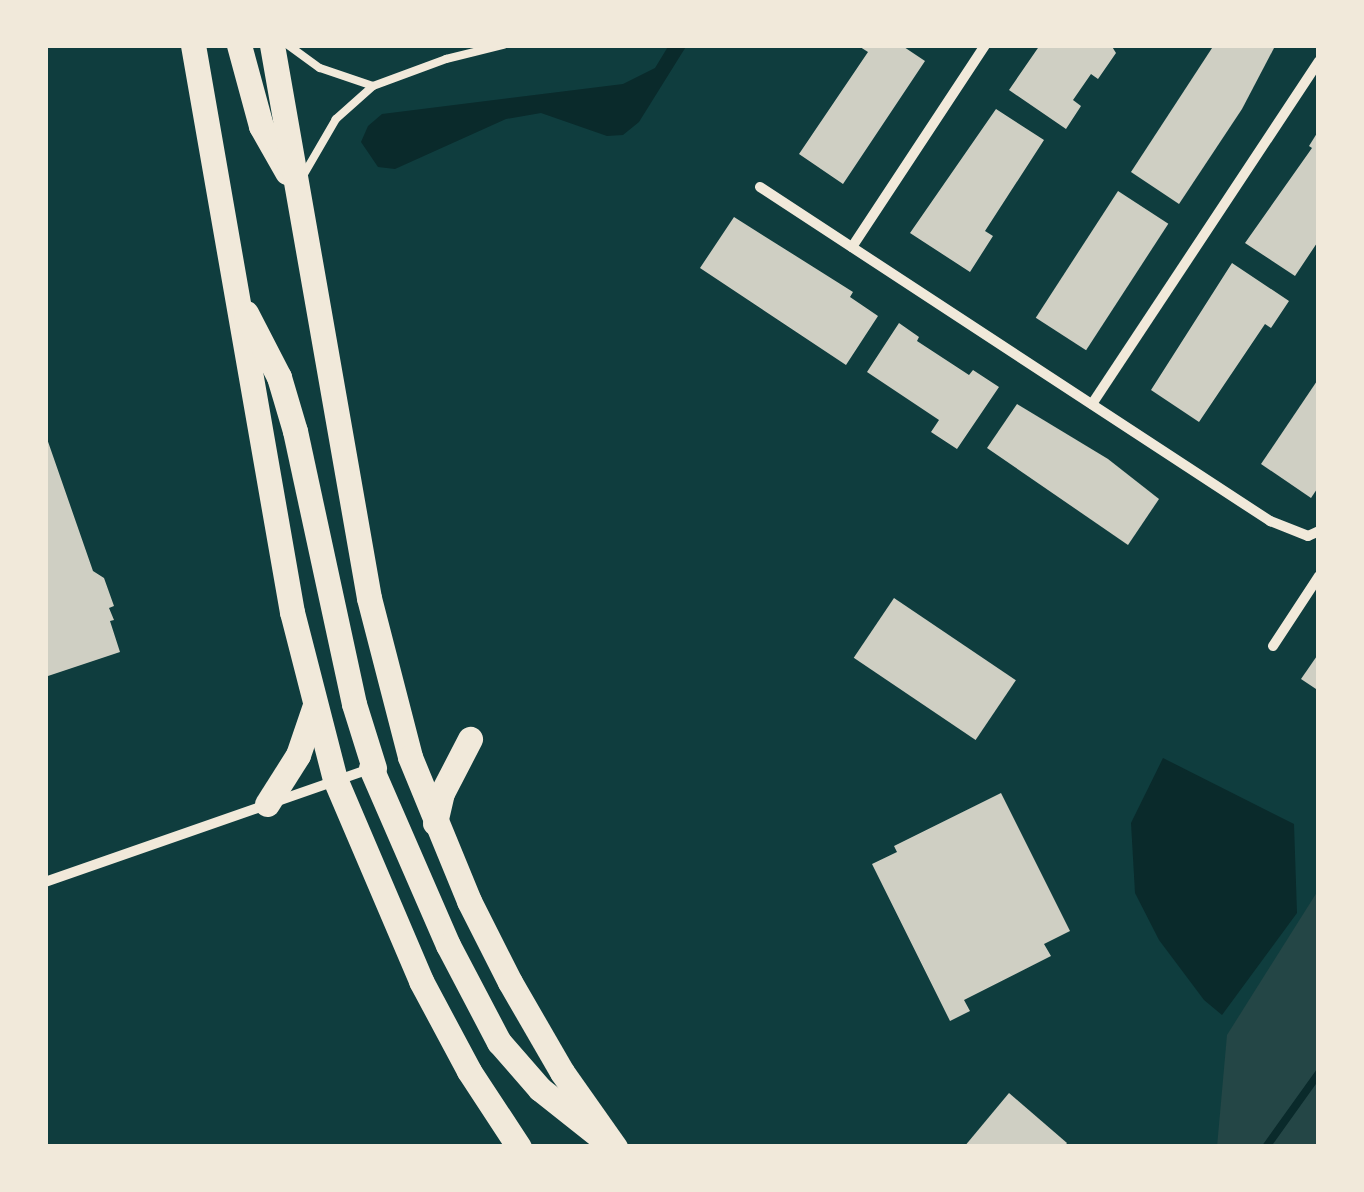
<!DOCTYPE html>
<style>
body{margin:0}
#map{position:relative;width:1364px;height:1192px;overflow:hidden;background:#0f3d3e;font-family:"IBM Plex Sans",sans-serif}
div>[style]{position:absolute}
.green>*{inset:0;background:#244646}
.water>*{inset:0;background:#0a2a2b}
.stream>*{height:8px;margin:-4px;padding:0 4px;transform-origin:4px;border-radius:4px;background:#0a2a2b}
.building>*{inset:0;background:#cfcfc3;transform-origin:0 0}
.service>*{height:8px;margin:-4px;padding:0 4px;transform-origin:4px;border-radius:4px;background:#f1e9da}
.minor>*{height:10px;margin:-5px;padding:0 5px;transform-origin:5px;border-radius:5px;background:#f1e9da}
.primary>*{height:25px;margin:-12.5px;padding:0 12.5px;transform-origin:12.5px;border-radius:12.5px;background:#f1e9da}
span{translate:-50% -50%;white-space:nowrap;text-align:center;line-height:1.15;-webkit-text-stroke:10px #f1e9da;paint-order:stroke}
.frame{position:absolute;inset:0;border:48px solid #f1e9da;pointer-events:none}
</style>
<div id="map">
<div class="green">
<div style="clip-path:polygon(1319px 889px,1319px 1147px,1217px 1147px,1227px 1035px)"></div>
</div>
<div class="water">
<div style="clip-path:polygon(669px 45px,687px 45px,639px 122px,623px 135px,607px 136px,541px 113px,506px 119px,395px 169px,378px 167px,361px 142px,368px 126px,382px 114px,623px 84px,655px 68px)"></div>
<div style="clip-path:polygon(1163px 758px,1294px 824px,1297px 913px,1222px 1015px,1204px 1000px,1159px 940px,1135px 893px,1131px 823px)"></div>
</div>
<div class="stream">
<div style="left:1266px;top:1147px;width:91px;rotate:-54.4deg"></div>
</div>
<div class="building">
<div style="clip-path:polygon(857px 45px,901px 45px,925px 61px,843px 184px,799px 154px,868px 52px)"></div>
<div style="clip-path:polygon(1040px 45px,1111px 45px,1116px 53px,1098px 79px,1091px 74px,1073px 100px,1081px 106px,1066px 129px,1009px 90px)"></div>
<div style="clip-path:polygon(1214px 45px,1274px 48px,1242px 109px,1179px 204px,1131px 172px)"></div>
<div style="clip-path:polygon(996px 109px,1044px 140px,985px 231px,993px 236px,970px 272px,910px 233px)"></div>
<div style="clip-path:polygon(1319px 130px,1319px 240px,1295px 276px,1245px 243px,1312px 148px,1309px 146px)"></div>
<div style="left:1118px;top:191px;width:60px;height:151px;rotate:33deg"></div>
<div style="clip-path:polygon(734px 217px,853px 292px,850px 297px,878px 316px,846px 365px,700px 268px)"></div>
<div style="clip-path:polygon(1232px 263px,1289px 301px,1271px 328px,1265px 324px,1199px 422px,1151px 390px)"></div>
<div style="clip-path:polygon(899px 323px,919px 337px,917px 341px,969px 375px,973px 370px,999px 387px,957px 449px,931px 432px,939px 420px,867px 372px)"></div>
<div style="clip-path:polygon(1319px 378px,1319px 486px,1311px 498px,1261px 464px)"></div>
<div style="clip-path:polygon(1017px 404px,1108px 459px,1159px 499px,1128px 545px,987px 448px)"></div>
<div style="clip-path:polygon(45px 433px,93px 571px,104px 578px,114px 606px,109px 608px,114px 620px,110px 621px,120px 652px,45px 677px)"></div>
<div style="left:894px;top:598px;width:147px;height:72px;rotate:34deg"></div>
<div style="clip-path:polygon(1319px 653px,1319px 691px,1301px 679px)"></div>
<div style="clip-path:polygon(1001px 793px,1070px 931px,1044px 944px,1051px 956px,964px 1000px,970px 1011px,950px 1021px,872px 864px,897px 852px,894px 846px)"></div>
<div style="clip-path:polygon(1009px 1093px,1067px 1143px,1064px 1147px,964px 1147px)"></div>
</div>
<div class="service">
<div style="left:288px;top:45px;width:39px;rotate:36deg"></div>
<div style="left:320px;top:68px;width:56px;rotate:18.8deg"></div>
<div style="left:373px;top:86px;width:50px;rotate:138.3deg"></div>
<div style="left:336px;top:119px;width:66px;rotate:120.1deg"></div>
<div style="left:373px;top:86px;width:78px;rotate:-20.3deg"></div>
<div style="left:446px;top:59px;width:59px;rotate:-13.8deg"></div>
</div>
<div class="minor">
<div style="left:760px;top:187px;width:610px;rotate:33.22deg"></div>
<div style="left:1270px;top:521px;width:41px;rotate:21.5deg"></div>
<div style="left:1308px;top:536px;width:12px;rotate:-24deg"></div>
<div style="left:852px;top:247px;width:242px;rotate:-56.6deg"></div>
<div style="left:1092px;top:404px;width:411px;rotate:-56.5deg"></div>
<div style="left:1273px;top:646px;width:84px;rotate:-56.7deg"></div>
<div style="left:45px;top:882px;width:344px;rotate:-19.2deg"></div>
</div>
<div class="primary">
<div style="left:193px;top:45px;width:576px;rotate:80.1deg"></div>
<div style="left:292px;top:612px;width:172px;rotate:75.6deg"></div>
<div style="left:335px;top:779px;width:220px;rotate:66.9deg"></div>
<div style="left:421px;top:981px;width:102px;rotate:61.9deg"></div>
<div style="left:469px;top:1071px;width:91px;rotate:56.7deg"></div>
<div style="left:239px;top:45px;width:84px;rotate:74.8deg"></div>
<div style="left:261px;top:126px;width:53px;rotate:60.5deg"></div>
<div style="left:272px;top:45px;width:561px;rotate:80.05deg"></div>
<div style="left:369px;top:598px;width:164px;rotate:75.5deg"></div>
<div style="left:410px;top:757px;width:156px;rotate:67.7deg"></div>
<div style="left:469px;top:901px;width:91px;rotate:63.2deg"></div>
<div style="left:510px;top:982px;width:104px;rotate:60deg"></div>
<div style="left:562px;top:1072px;width:92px;rotate:54.8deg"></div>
<div style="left:246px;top:313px;width:72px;rotate:62.7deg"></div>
<div style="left:279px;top:377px;width:56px;rotate:73.5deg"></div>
<div style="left:295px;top:431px;width:279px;rotate:77.8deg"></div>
<div style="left:354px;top:704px;width:67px;rotate:72.6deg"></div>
<div style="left:371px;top:768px;width:193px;rotate:66.5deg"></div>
<div style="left:448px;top:945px;width:110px;rotate:62.3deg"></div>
<div style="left:499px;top:1042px;width:62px;rotate:48.9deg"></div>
<div style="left:540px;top:1089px;width:74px;rotate:38.4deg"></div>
<div style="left:267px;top:804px;width:58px;rotate:-57.7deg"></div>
<div style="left:298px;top:755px;width:50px;rotate:-71.2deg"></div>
<div style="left:435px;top:823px;width:31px;rotate:-77deg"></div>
<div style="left:442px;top:793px;width:61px;rotate:-62.6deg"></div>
</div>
<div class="frame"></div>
</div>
